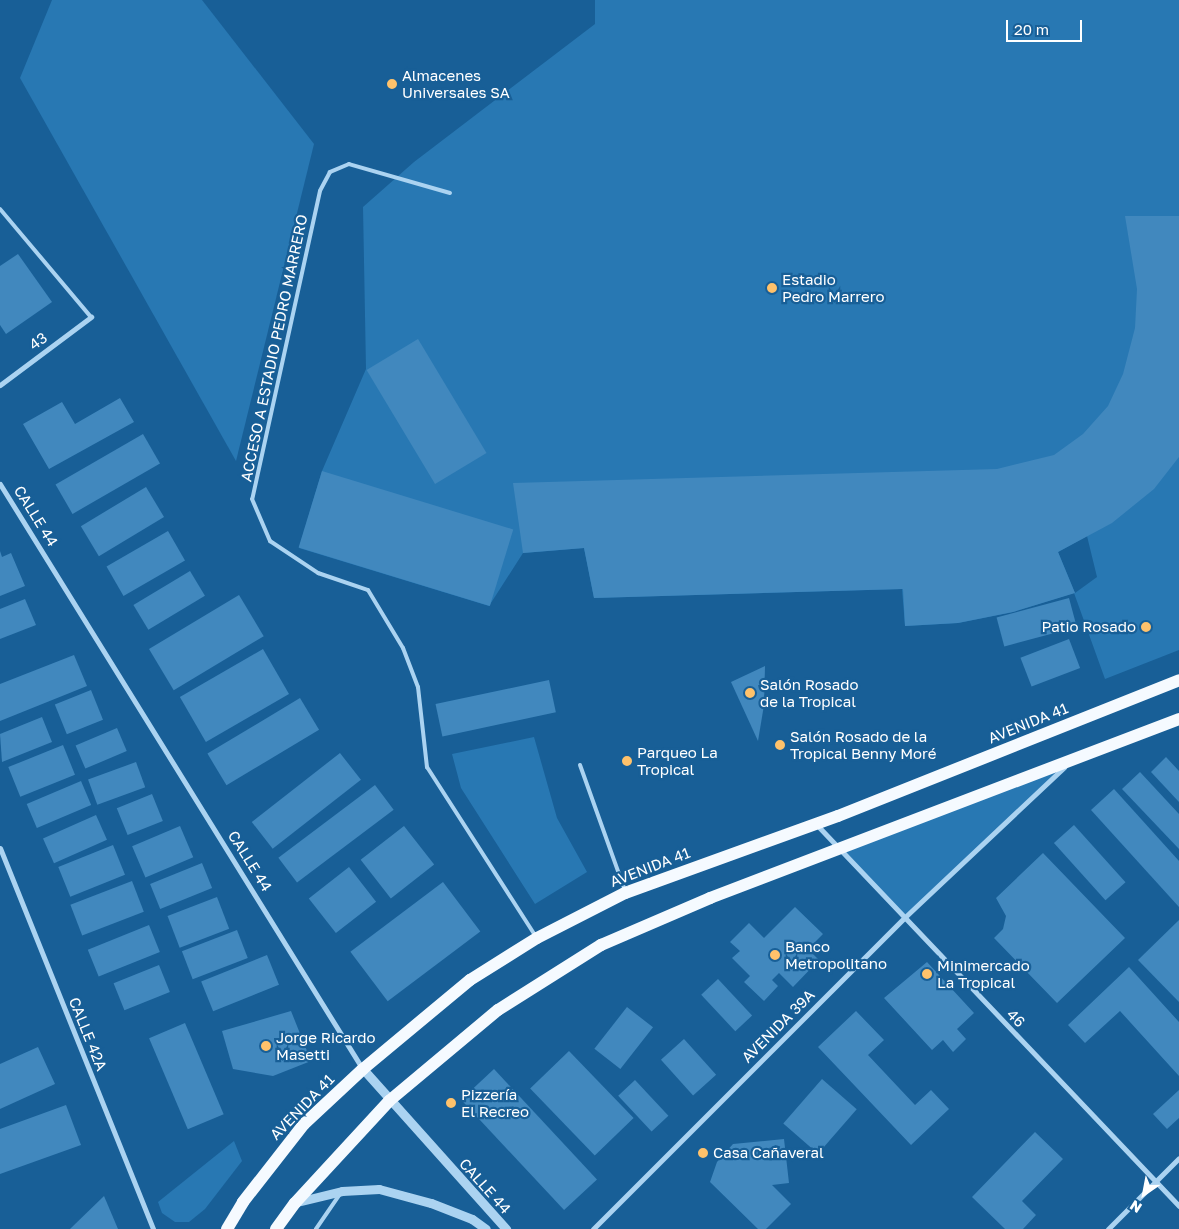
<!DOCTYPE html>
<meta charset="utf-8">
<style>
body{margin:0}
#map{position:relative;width:1179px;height:1229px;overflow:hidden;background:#185f97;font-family:"Golos Text",sans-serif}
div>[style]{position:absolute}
.green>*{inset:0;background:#2878b3}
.building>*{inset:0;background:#4188be;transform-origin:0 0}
.service>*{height:4px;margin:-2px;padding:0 2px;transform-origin:2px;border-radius:2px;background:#abd3f1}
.minor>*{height:5px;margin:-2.5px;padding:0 2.5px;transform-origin:2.5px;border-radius:2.5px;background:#abd3f1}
.tertiary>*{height:9px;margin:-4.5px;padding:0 4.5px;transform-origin:4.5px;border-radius:4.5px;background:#abd3f1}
.primary>*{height:12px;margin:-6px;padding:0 6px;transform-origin:6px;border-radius:6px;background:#f5faff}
.dots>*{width:14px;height:14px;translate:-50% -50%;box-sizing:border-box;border:2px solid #185f97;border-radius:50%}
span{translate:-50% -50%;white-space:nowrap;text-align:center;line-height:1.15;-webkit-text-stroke:4.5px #185f97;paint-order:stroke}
.poi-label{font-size:15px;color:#fff}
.left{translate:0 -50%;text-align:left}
.right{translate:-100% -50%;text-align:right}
.street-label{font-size:15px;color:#fff}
.north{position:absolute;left:1119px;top:1169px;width:50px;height:50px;-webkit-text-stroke:4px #185f97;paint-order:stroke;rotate:213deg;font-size:14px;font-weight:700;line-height:20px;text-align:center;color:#fff}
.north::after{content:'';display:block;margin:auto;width:18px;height:22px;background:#fff;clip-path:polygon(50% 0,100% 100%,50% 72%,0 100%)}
.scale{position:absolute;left:1006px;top:20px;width:76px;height:22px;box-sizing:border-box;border:2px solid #fff;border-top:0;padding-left:6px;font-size:15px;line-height:18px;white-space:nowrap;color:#fff;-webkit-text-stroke:4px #185f97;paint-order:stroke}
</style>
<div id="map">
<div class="green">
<div style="clip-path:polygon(52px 0,202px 0,314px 144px,236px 461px,20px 78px)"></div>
<div style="clip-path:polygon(evenodd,595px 0,1179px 0,1179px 650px,1105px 679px,1074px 593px,1013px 612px,958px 623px,905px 626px,902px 589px,594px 598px,584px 548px,523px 553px,489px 606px,299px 548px,322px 471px,366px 369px,363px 207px,414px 162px,595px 24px,595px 0,1087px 536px,1097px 577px,1075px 593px,1058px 552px,1087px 536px)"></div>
<div style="clip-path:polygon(534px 737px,557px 818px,587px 872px,535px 904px,461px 788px,452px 754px)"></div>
<div style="clip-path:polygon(1071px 760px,904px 918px,839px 851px)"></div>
<div style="clip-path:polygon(234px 1141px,242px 1161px,205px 1209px,189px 1222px,175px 1222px,162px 1213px,158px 1202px)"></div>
</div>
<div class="building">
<div style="clip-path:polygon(1125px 216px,1179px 216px,1179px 457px,1154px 489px,1112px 523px,1058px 552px,1075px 593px,1013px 612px,958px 623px,905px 626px,903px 589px,594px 598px,584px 548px,523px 553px,513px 483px,997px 469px,1054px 455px,1083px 434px,1108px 406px,1123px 374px,1135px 328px,1137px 289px)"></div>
<div style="clip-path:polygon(18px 254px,52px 302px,6px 334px,0 325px,0 266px)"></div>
<div style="left:418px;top:339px;width:133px;height:60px;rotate:59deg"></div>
<div style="clip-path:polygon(120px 398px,134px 422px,49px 469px,23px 424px,62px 402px,75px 424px)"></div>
<div style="left:143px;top:434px;width:34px;height:101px;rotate:60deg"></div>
<div style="left:322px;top:471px;width:200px;height:80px;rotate:17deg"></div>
<div style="left:146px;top:487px;width:35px;height:76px;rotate:59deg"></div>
<div style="left:168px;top:531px;width:34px;height:71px;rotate:60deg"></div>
<div style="clip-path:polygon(0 551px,2px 557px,11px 553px,25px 586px,0 596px)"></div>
<div style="left:190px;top:571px;width:29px;height:66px;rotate:59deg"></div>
<div style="left:239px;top:595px;width:48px;height:105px;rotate:59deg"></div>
<div style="left:1069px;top:598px;width:30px;height:75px;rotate:75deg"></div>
<div style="clip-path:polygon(25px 599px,36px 625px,0 639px,0 609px)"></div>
<div style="left:1069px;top:639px;width:31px;height:52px;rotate:69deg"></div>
<div style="left:263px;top:649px;width:52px;height:96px;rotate:60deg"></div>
<div style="clip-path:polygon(74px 655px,87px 686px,0 721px,0 684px)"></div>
<div style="clip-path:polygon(765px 666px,764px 705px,758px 741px,731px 682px)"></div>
<div style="left:549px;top:680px;width:33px;height:116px;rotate:78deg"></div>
<div style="left:91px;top:690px;width:32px;height:39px;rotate:68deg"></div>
<div style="left:300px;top:698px;width:37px;height:108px;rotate:59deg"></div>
<div style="clip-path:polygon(42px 717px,52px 742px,2px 762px,0 734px)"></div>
<div style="left:117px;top:728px;width:25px;height:45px;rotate:67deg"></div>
<div style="left:63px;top:745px;width:32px;height:59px;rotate:68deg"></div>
<div style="left:340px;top:753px;width:34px;height:112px;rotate:52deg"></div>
<div style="clip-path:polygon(1166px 757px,1179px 771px,1179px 802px,1151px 772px)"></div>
<div style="left:136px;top:762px;width:27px;height:51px;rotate:70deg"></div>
<div style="clip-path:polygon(1140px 772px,1179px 814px,1179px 849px,1122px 789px)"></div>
<div style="left:81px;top:781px;width:26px;height:59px;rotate:67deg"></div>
<div style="left:375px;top:785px;width:31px;height:121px;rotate:53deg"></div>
<div style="clip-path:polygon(1114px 789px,1179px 861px,1179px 907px,1091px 810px)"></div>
<div style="left:152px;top:794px;width:29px;height:38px;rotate:68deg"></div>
<div style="left:96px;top:815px;width:27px;height:58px;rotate:66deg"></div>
<div style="left:1074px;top:825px;width:77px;height:27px;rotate:48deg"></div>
<div style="left:180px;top:826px;width:34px;height:52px;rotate:67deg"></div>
<div style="left:404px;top:826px;width:49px;height:55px;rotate:52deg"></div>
<div style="left:113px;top:845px;width:32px;height:59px;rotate:68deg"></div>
<div style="clip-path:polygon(1043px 853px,1125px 938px,1057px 1003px,994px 938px,1003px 929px,1006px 916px,996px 898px)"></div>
<div style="left:202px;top:863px;width:27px;height:56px;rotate:68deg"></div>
<div style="left:349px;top:867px;width:44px;height:51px;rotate:52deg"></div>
<div style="left:132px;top:881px;width:33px;height:66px;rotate:69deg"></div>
<div style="left:443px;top:882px;width:62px;height:116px;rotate:53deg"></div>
<div style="left:217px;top:897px;width:34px;height:53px;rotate:69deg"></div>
<div style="clip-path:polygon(795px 907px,823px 934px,808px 949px,819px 960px,793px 987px,779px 973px,772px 980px,778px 986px,764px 1001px,744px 982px,750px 976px,732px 958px,740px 951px,730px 942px,749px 923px,764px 938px)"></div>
<div style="clip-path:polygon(1179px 920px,1179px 1002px,1138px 960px)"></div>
<div style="left:149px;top:925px;width:29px;height:66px;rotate:68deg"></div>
<div style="left:237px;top:930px;width:30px;height:59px;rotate:69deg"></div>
<div style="left:267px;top:955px;width:32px;height:71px;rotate:68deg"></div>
<div style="clip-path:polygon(927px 962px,974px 1013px,957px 1029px,966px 1039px,953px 1052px,943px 1040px,932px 1050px,884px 998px)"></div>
<div style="left:159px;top:965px;width:29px;height:49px;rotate:68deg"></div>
<div style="clip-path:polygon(1129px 967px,1179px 1022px,1179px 1076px,1120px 1011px,1085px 1043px,1068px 1025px)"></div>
<div style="left:718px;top:979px;width:50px;height:23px;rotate:47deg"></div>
<div style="left:627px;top:1007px;width:33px;height:53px;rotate:38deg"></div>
<div style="clip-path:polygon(291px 1011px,311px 1061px,273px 1076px,233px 1069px,222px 1031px)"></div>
<div style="clip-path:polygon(856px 1011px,884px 1040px,868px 1055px,915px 1105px,931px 1090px,949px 1109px,911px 1145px,818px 1047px)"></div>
<div style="left:185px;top:1023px;width:99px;height:39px;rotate:67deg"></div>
<div style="left:684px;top:1039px;width:48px;height:31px;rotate:48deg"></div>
<div style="clip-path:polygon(38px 1047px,55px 1084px,0 1109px,0 1064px)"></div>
<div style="left:569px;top:1051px;width:93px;height:54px;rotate:46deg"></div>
<div style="left:494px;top:1069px;width:151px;height:45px;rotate:47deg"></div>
<div style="left:822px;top:1079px;width:46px;height:59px;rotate:41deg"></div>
<div style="left:635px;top:1080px;width:49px;height:23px;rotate:47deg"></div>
<div style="clip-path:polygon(1179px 1090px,1179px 1118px,1167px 1129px,1153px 1114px)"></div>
<div style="clip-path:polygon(66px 1105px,81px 1145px,0 1174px,0 1129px)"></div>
<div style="clip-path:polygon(1035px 1132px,1063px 1159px,1022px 1201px,1036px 1215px,1023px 1229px,1005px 1229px,972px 1197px)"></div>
<div style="clip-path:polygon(784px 1139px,789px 1183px,772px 1185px,791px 1204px,766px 1229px,758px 1229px,710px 1182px,717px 1162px,733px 1144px)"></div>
<div style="clip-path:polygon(104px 1196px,118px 1229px,70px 1229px)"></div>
</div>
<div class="service">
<div style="left:450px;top:193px;width:105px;rotate:-164deg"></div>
<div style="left:349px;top:164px;width:21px;rotate:157deg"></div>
<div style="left:330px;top:172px;width:21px;rotate:118deg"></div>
<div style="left:320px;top:191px;width:315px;rotate:102.4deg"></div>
<div style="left:252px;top:499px;width:46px;rotate:66.8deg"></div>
<div style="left:270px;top:541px;width:58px;rotate:33.7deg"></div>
<div style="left:318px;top:573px;width:53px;rotate:18.8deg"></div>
<div style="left:368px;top:590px;width:68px;rotate:58.9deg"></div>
<div style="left:403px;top:648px;width:42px;rotate:69deg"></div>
<div style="left:418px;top:687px;width:81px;rotate:83.6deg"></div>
<div style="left:427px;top:767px;width:202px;rotate:57.3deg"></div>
<div style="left:0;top:209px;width:141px;rotate:49.9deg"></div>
<div style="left:580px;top:765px;width:134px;rotate:70.3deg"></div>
<div style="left:316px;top:1229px;width:42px;rotate:-55.6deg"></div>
</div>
<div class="minor">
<div style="left:0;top:385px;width:114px;rotate:-36.8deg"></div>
<div style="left:0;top:484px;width:687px;rotate:58.21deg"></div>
<div style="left:816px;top:824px;width:527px;rotate:46.46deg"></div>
<div style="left:0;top:848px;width:411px;rotate:68.1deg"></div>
<div style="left:593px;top:1229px;width:440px;rotate:-45deg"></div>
<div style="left:904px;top:918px;width:220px;rotate:-43.3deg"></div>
<div style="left:1108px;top:1229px;width:100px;rotate:-45deg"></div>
</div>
<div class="tertiary">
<div style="left:363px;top:1069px;width:215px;rotate:48.2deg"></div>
<div style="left:297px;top:1202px;width:46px;rotate:-13.7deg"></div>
<div style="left:342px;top:1191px;width:37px;rotate:-3deg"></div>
<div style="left:379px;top:1189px;width:54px;rotate:15.1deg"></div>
<div style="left:431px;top:1203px;width:44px;rotate:21.3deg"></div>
<div style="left:472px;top:1219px;width:17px;rotate:36deg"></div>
</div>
<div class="primary">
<div style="left:227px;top:1229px;width:31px;rotate:-59deg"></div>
<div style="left:243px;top:1202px;width:99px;rotate:-52deg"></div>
<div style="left:304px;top:1124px;width:81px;rotate:-43deg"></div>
<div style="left:363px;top:1069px;width:139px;rotate:-39.8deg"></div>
<div style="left:470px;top:980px;width:79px;rotate:-32.1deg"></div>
<div style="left:537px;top:938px;width:99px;rotate:-27.1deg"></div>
<div style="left:625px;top:893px;width:226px;rotate:-19.9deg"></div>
<div style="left:838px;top:816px;width:367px;rotate:-21.7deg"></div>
<div style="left:276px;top:1229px;width:32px;rotate:-54deg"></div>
<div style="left:295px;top:1203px;width:139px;rotate:-47.3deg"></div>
<div style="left:389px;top:1101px;width:142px;rotate:-39.9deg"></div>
<div style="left:498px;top:1010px;width:122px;rotate:-32.3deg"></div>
<div style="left:601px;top:945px;width:119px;rotate:-23.3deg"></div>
<div style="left:710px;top:898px;width:502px;rotate:-20.89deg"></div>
</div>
<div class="dots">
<div style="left:392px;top:84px;background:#ffc26b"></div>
<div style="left:772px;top:288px;background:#ffc26b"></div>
<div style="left:1146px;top:627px;background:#ffc26b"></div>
<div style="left:750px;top:693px;background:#ffc26b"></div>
<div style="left:780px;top:745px;background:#ffc26b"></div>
<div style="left:627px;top:761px;background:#ffc26b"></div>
<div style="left:775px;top:955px;background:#ffc26b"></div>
<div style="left:927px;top:974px;background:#ffc26b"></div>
<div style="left:266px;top:1046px;background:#ffc26b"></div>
<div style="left:451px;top:1103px;background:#ffc26b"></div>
<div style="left:703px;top:1153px;background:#ffc26b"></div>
</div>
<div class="poi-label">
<span class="left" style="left:402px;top:84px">Almacenes<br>Universales SA</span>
<span class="left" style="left:782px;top:288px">Estadio<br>Pedro Marrero</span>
<span class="right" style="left:1136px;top:627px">Patio Rosado</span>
<span class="left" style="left:760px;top:693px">Salón Rosado<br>de la Tropical</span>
<span class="left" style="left:790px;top:745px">Salón Rosado de la<br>Tropical Benny Moré</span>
<span class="left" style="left:637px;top:761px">Parqueo La<br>Tropical</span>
<span class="left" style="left:785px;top:955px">Banco<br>Metropolitano</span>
<span class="left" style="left:937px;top:974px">Minimercado<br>La Tropical</span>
<span class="left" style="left:276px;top:1046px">Jorge Ricardo<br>Masetti</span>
<span class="left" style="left:461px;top:1103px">Pizzería<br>El Recreo</span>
<span class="left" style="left:713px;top:1153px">Casa Cañaveral</span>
</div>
<div class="street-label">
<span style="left:38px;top:341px;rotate:-37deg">43</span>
<span style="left:274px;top:348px;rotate:-78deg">ACCESO A ESTADIO PEDRO MARRERO</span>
<span style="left:36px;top:516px;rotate:58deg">CALLE 44</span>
<span style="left:1028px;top:723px;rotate:-22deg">AVENIDA 41</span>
<span style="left:250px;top:861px;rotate:58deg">CALLE 44</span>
<span style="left:650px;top:867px;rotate:-21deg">AVENIDA 41</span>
<span style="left:1016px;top:1018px;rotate:46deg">46</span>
<span style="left:778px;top:1026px;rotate:-45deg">AVENIDA 39A</span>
<span style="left:88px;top:1034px;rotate:68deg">CALLE 42A</span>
<span style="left:302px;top:1107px;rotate:-46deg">AVENIDA 41</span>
<span style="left:485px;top:1186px;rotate:48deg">CALLE 44</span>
</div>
<div class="north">N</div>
<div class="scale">20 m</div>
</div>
